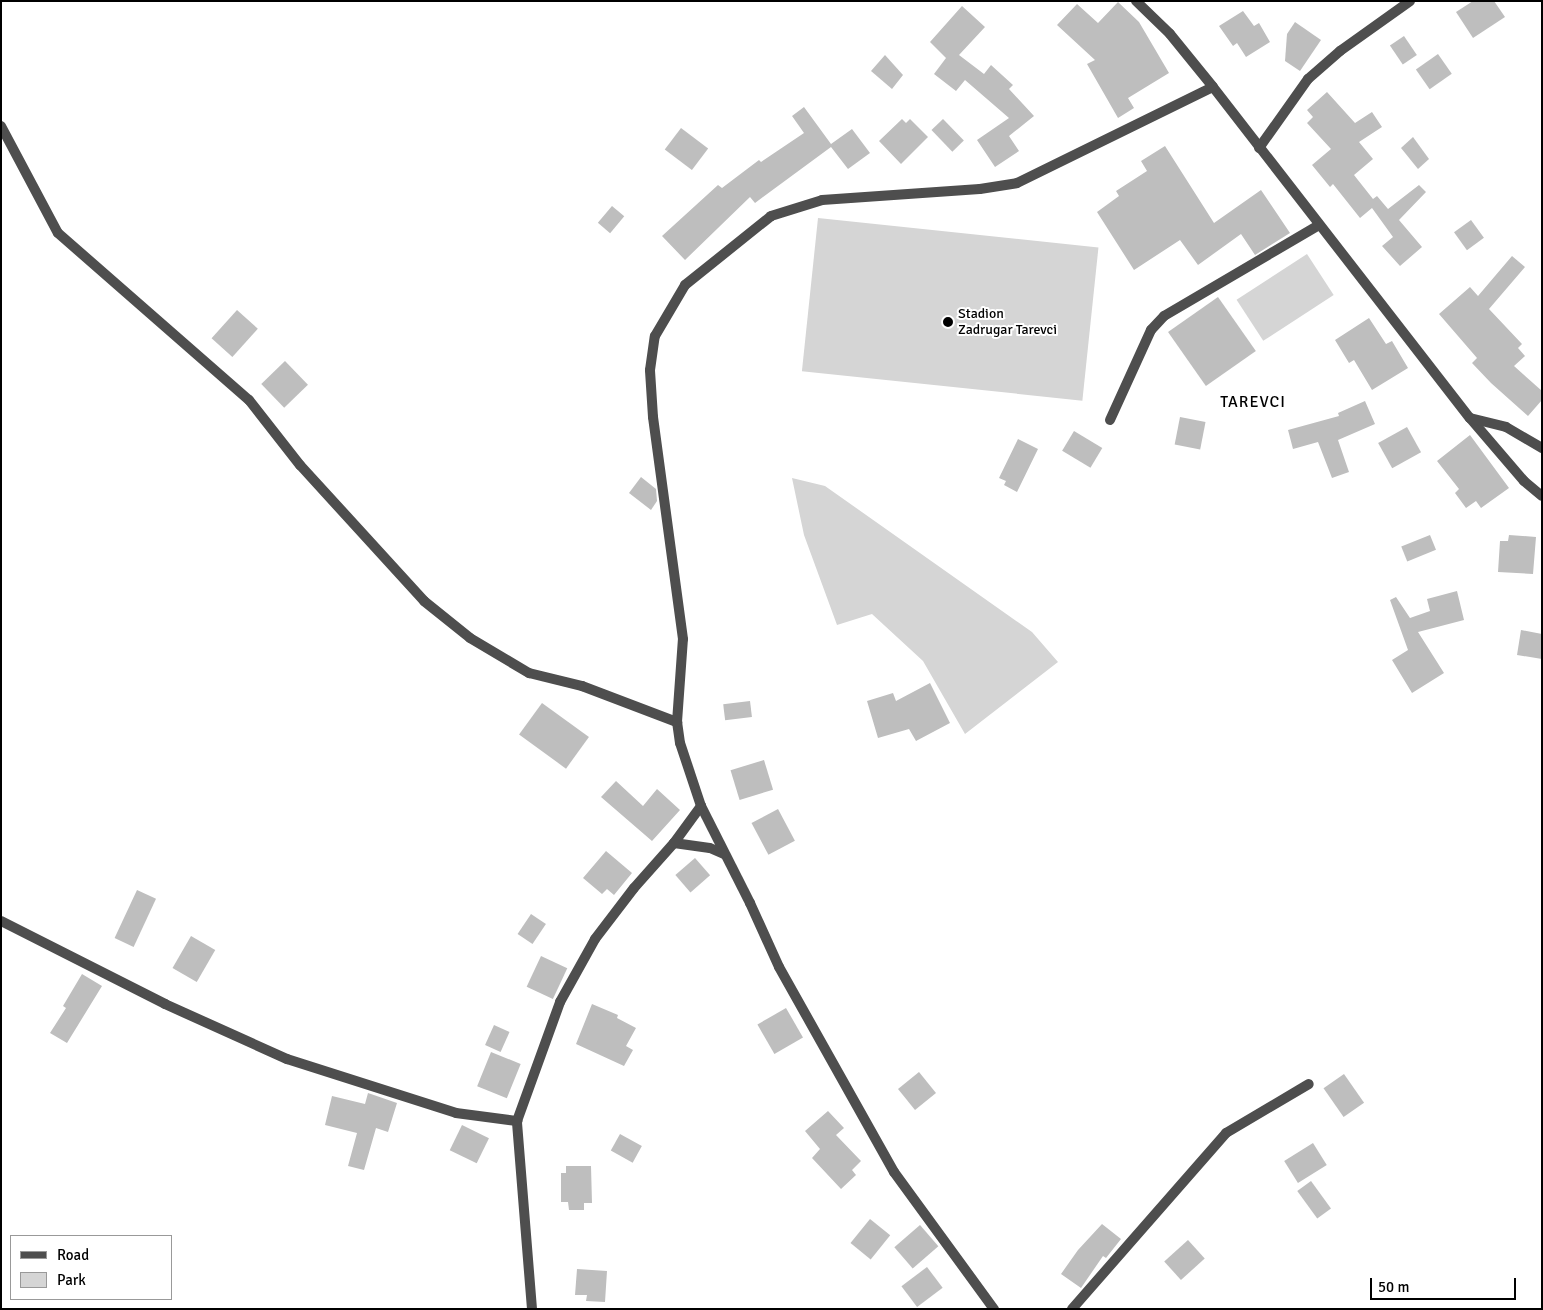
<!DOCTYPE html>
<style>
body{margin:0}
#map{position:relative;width:1543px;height:1310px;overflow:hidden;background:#fff;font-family:Signika,sans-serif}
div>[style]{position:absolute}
.green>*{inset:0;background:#d5d5d5;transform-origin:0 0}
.building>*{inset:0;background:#bebebe;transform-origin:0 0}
.minor>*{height:10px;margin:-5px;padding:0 5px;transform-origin:5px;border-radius:5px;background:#4e4e4e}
.dots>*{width:14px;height:14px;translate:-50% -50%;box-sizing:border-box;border:2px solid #fff;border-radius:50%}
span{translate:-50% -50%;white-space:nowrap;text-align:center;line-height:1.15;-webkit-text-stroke:4px #fff;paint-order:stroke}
.poi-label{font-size:14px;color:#000}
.left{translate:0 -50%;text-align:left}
.quarter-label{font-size:16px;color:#000;letter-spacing:1px}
.frame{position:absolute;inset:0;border:2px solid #000;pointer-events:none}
.legend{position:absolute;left:10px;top:1235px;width:162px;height:65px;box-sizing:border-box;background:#fff;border:1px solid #999;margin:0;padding:6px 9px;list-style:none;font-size:15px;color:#000}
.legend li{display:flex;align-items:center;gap:10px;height:25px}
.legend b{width:25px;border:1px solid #999}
.scale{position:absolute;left:1370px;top:1278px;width:146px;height:22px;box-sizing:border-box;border:2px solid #000;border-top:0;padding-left:6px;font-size:15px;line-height:18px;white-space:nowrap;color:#000;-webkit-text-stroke:4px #fff;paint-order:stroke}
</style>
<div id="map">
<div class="green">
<div style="left:818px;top:218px;width:282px;height:154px;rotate:6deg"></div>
<div style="left:1307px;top:254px;width:49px;height:84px;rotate:57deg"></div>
<div style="clip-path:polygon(792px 478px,825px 486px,1032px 632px,1058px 662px,965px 734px,923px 661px,872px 614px,837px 625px,804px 535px)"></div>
</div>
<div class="building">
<div style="clip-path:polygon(1473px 1px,1494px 1px,1505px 17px,1473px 38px,1456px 12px)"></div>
<div style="clip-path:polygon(1118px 2px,1139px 22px,1169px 73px,1128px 98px,1134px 108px,1118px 118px,1087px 64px,1095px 60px,1057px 25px,1077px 4px,1098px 23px)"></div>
<div style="clip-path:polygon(962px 6px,985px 27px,959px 55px,984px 74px,991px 65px,1013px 85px,1009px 89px,1034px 116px,1009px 136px,1019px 151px,995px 167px,977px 140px,1009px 118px,965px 80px,956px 91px,934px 74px,946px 58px,930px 42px)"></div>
<div style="clip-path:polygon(1243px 11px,1254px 26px,1259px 23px,1270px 42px,1246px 57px,1237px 43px,1233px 46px,1219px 26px)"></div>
<div style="clip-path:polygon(1295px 22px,1321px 40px,1300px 71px,1285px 61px,1287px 34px)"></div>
<div style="left:1404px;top:36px;width:23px;height:17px;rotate:56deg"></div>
<div style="left:1438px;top:54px;width:24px;height:27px;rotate:55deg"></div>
<div style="clip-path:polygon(885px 55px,903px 75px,892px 89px,871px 71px)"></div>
<div style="clip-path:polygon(1327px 92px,1355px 123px,1372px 112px,1382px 127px,1359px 142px,1373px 159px,1354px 175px,1373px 199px,1377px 196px,1388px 209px,1419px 185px,1426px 192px,1399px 220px,1422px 247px,1400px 266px,1382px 246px,1393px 237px,1372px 208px,1360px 218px,1333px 184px,1330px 187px,1312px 165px,1331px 149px,1307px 123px,1313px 117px,1307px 110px)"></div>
<div style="clip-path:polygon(804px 107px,831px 144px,852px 129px,870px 153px,848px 169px,831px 147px,755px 203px,750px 197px,685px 260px,662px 236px,718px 185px,722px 188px,759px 160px,761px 162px,804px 133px,792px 116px)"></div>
<div style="clip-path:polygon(902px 119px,906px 123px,910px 119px,928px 137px,901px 164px,879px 141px)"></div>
<div style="left:943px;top:119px;width:30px;height:16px;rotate:46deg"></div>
<div style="left:681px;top:128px;width:34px;height:27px;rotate:37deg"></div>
<div style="clip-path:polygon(1413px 137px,1429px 159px,1418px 169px,1401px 148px)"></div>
<div style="clip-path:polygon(1165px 146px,1214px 223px,1261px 190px,1290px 233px,1255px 255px,1241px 234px,1198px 265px,1180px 240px,1134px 270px,1097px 212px,1119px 196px,1116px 191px,1147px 171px,1141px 161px)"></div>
<div style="left:612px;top:206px;width:16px;height:22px;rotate:40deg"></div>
<div style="left:1471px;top:220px;width:22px;height:21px;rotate:54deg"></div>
<div style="clip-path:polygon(1512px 256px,1525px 267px,1489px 309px,1522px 344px,1518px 348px,1525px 356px,1514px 366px,1542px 391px,1542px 400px,1528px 416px,1491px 383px,1472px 363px,1477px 358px,1439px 314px,1470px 287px,1478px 296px)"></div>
<div style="left:1218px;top:297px;width:66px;height:61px;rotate:55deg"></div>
<div style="left:237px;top:310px;width:28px;height:38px;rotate:42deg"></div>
<div style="clip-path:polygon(1369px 318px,1386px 344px,1392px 341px,1408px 368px,1372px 390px,1354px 360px,1349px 363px,1335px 340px)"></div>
<div style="left:285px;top:361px;width:33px;height:33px;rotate:46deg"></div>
<div style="clip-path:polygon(1365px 401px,1375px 424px,1338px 440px,1349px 472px,1332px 478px,1318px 442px,1293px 449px,1288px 430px,1339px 416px,1338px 413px)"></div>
<div style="left:1180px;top:417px;width:26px;height:28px;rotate:11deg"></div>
<div style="left:1407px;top:427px;width:29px;height:33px;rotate:61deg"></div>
<div style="left:1074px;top:431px;width:33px;height:23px;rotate:31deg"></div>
<div style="clip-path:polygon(1470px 435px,1509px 488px,1481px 508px,1476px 501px,1466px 508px,1455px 493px,1459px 489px,1437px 461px)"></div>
<div style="clip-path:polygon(1018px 439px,1038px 449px,1017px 492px,1004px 485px,1006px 481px,999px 478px)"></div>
<div style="clip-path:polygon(641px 477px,656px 489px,657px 501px,651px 510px,629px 493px)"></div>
<div style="left:1430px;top:535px;width:16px;height:31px;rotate:68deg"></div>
<div style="clip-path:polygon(1509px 535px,1536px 537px,1533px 574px,1498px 572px,1500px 541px,1508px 541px)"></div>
<div style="clip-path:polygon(1457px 591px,1464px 620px,1418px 632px,1444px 673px,1412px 693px,1392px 660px,1408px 650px,1390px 600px,1396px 597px,1410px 618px,1430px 611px,1427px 599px)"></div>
<div style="clip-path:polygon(1521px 630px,1542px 634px,1542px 659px,1517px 655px)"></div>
<div style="clip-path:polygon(930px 683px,950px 723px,916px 741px,909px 729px,878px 738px,867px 701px,893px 693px,896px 701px)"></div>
<div style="left:750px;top:701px;width:16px;height:27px;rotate:83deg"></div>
<div style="left:542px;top:703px;width:58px;height:39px;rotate:36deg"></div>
<div style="left:764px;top:760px;width:31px;height:35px;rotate:73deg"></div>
<div style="clip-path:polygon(616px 781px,643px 806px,657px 789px,680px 810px,652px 841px,601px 797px)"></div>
<div style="left:778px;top:809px;width:36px;height:30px;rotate:62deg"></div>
<div style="clip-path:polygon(606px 851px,632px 873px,614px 895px,607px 889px,602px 894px,583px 878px)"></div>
<div style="left:695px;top:858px;width:23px;height:26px;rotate:49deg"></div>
<div style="left:137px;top:890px;width:21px;height:53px;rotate:25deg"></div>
<div style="left:531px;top:914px;width:18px;height:24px;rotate:34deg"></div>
<div style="left:191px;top:936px;width:28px;height:37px;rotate:30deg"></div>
<div style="left:541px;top:956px;width:29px;height:34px;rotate:25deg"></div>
<div style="clip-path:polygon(82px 974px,102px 986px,67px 1043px,50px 1033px,66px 1008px,63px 1006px)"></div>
<div style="clip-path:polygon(592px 1004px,618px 1015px,617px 1018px,636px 1028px,626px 1046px,633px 1050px,624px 1066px,576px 1044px)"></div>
<div style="left:786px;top:1008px;width:34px;height:33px;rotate:60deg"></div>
<div style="left:494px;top:1025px;width:17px;height:22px;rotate:24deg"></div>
<div style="left:491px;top:1052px;width:32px;height:37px;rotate:22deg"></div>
<div style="left:919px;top:1072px;width:27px;height:27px;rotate:51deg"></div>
<div style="left:1344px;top:1074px;width:35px;height:25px;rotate:55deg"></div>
<div style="clip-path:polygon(368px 1093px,397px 1103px,388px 1132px,376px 1128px,364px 1170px,348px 1166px,357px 1133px,325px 1125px,332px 1096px,365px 1104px)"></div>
<div style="clip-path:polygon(828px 1111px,844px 1128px,836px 1135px,861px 1161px,852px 1170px,856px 1175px,841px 1189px,812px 1158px,820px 1149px,805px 1131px)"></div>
<div style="left:462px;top:1125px;width:30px;height:28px;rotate:26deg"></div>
<div style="left:620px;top:1134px;width:25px;height:19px;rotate:29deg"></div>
<div style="left:1313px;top:1143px;width:26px;height:34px;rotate:58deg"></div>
<div style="clip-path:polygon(566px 1166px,591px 1166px,592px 1203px,584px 1203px,584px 1210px,569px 1210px,568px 1202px,561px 1202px,561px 1173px,566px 1173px)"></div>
<div style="left:1311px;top:1181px;width:34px;height:17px;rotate:54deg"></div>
<div style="left:870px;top:1219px;width:26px;height:31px;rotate:39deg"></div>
<div style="clip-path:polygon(1102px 1224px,1121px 1239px,1106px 1258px,1103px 1256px,1081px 1288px,1061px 1274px,1078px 1250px)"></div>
<div style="left:920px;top:1225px;width:28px;height:34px;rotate:49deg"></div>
<div style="left:1188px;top:1240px;width:25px;height:32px;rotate:48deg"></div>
<div style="left:927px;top:1267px;width:26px;height:32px;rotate:53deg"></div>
<div style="clip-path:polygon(577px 1269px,607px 1271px,605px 1302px,586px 1301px,587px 1295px,575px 1295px)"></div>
</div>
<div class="minor">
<div style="left:1136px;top:1px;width:47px;rotate:44.1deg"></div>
<div style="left:1170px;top:34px;width:68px;rotate:50.9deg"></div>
<div style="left:1213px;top:87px;width:419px;rotate:52.2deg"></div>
<div style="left:1470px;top:418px;width:83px;rotate:49.4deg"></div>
<div style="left:1524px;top:481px;width:23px;rotate:40deg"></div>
<div style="left:1px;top:126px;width:121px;rotate:62deg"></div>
<div style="left:58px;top:233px;width:254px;rotate:41.2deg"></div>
<div style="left:249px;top:400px;width:83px;rotate:51.9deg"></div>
<div style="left:300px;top:465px;width:184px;rotate:47.6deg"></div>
<div style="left:424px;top:601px;width:59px;rotate:38.8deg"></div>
<div style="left:470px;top:638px;width:69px;rotate:30.7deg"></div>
<div style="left:529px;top:673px;width:55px;rotate:13.8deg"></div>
<div style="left:582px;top:686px;width:102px;rotate:20.8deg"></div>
<div style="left:1259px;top:148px;width:85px;rotate:-54.6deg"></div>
<div style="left:1308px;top:79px;width:43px;rotate:-41.2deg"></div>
<div style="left:1340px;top:51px;width:86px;rotate:-35.5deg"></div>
<div style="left:1470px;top:418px;width:37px;rotate:14deg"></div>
<div style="left:1506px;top:427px;width:42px;rotate:30.3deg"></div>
<div style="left:1110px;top:420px;width:99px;rotate:-65.5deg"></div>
<div style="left:1151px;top:330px;width:19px;rotate:-47deg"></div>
<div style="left:1164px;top:316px;width:180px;rotate:-30.4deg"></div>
<div style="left:701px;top:806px;width:109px;rotate:63.2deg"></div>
<div style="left:750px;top:903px;width:70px;rotate:65.6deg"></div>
<div style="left:779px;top:967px;width:235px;rotate:60.7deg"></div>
<div style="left:894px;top:1172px;width:170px;rotate:53.9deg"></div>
<div style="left:674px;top:843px;width:36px;rotate:8deg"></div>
<div style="left:710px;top:848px;width:15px;rotate:23deg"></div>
<div style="left:1px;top:921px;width:184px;rotate:26.8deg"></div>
<div style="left:165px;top:1004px;width:134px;rotate:24.3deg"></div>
<div style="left:287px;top:1059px;width:177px;rotate:17.7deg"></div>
<div style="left:456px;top:1113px;width:62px;rotate:7.5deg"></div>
<div style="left:532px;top:1309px;width:189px;rotate:-94.6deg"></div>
<div style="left:517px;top:1121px;width:127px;rotate:-70.1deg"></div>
<div style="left:560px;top:1002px;width:72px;rotate:-60.9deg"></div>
<div style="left:595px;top:939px;width:64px;rotate:-52.6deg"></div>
<div style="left:634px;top:888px;width:60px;rotate:-48.4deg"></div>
<div style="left:674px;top:843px;width:46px;rotate:-53.9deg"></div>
<div style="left:701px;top:806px;width:66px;rotate:-108.4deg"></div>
<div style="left:680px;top:743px;width:21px;rotate:-98deg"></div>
<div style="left:677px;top:722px;width:83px;rotate:-85.9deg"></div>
<div style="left:683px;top:639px;width:224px;rotate:-97.7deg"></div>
<div style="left:653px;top:417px;width:47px;rotate:-93.7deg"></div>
<div style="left:650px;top:370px;width:34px;rotate:-82deg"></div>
<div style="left:655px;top:336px;width:59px;rotate:-59.5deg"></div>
<div style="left:685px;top:285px;width:110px;rotate:-38.7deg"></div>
<div style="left:771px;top:216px;width:53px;rotate:-17.4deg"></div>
<div style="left:822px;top:200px;width:158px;rotate:-4deg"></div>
<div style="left:980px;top:189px;width:37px;rotate:-9deg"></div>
<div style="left:1017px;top:183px;width:218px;rotate:-26.1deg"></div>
<div style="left:1072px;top:1309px;width:234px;rotate:-48.8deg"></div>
<div style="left:1226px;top:1133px;width:96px;rotate:-30.6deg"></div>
</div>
<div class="dots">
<div style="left:948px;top:322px;background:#000"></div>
</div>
<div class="poi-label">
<span class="left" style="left:958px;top:322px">Stadion<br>Zadrugar Tarevci</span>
</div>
<div class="quarter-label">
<span style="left:1253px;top:402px">TAREVCI</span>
</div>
<div class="frame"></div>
<ul class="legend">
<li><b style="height:6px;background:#4e4e4e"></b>Road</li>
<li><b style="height:14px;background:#d5d5d5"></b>Park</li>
</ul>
<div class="scale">50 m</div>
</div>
